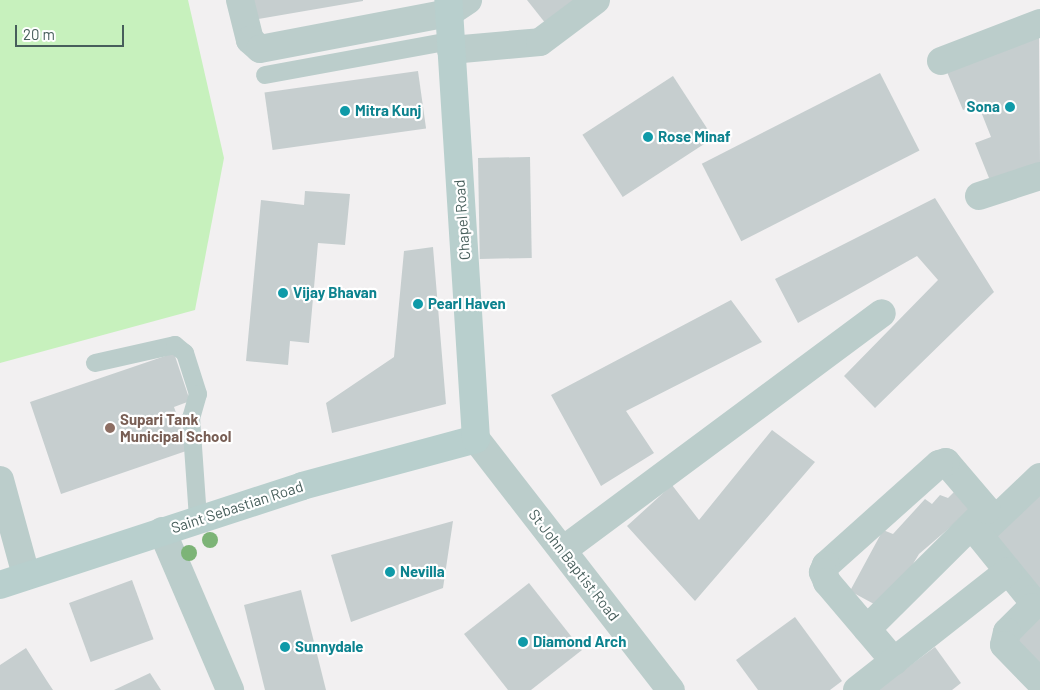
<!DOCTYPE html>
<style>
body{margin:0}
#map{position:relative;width:1040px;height:690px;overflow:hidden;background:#f2f0f1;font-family:Barlow,sans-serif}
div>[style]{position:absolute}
.green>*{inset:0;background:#c7f1bd}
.building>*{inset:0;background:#c6cecf;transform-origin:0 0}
.service>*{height:18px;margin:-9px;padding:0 9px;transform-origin:9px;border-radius:9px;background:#bbcdcb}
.minor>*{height:28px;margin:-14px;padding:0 14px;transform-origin:14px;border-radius:14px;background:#bbcdcb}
.secondary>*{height:28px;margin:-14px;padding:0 14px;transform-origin:14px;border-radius:14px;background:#b8cfcd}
.trees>*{width:16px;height:16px;margin:-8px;border-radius:50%;background:#7db477}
.dots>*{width:14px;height:14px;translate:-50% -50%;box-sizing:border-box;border:2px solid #fff;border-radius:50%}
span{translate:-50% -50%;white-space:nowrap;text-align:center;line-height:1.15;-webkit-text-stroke:4.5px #fff;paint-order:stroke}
.culture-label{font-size:15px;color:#0d838f;font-weight:700}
.right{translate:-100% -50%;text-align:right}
.left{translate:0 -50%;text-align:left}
.street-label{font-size:15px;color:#475e5b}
.education-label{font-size:15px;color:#785e54;font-weight:700}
.scale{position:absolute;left:15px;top:25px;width:109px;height:22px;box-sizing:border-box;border:2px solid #475e5b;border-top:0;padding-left:6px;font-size:15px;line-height:18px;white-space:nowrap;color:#475e5b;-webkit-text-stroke:4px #fff;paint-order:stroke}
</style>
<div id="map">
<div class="green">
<div style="clip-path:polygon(0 0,188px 0,224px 158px,195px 310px,0 363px)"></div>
</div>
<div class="building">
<div style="clip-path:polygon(250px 0,363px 0,363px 1px,253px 20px)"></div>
<div style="clip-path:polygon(527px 0,586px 0,550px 29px)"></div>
<div style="clip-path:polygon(1039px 35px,1040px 164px,991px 183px,975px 143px,991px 137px,978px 104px,963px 110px,947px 72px)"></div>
<div style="left:418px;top:71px;width:58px;height:155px;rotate:82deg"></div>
<div style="left:880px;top:73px;width:87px;height:200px;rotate:63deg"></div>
<div style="left:673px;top:76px;width:74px;height:108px;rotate:57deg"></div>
<div style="left:530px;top:157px;width:101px;height:52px;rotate:89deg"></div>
<div style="clip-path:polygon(305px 191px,350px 194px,345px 245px,318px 243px,309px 343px,290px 341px,288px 365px,246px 361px,261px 200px,304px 205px)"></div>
<div style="clip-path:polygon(935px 198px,994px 292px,875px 408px,844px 376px,938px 280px,917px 256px,798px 323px,775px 279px)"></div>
<div style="clip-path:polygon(433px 247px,446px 404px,332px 433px,326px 403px,394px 357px,404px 251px)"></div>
<div style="clip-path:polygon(731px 300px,762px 342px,626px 411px,654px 453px,601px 486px,551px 395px)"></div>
<div style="clip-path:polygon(174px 353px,190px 401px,174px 407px,189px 450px,61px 494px,30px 402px)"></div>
<div style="clip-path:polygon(772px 430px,815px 462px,695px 601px,627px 526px,672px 485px,699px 520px)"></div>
<div style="clip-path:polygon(956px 490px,976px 505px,919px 554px,885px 610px,850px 591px,883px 530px,893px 534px,925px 499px,932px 504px,940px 495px,948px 498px)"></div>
<div style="clip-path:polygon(1040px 495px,1040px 600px,988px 539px)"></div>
<div style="clip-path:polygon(453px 521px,443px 588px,351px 622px,331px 555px)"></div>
<div style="left:132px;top:580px;width:63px;height:67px;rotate:70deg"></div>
<div style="clip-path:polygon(529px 583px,582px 650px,531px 690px,508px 690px,464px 634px)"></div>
<div style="clip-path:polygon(301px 590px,326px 690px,265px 690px,244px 605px)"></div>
<div style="clip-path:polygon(795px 617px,842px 681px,830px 690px,758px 690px,736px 660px)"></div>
<div style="clip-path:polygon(1040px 617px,1040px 671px,1013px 640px)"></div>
<div style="clip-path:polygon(935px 647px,961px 683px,952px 690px,877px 690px)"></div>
<div style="clip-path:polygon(26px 648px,47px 681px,53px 690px,0 690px,0 665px)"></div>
<div style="clip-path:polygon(150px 673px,161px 690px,114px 690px)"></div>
</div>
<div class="service">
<div style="left:265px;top:75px;width:189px;rotate:-10.4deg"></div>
<div style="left:95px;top:363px;width:82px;rotate:-12.7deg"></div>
<div style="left:175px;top:345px;width:13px;rotate:39deg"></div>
<div style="left:185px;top:353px;width:43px;rotate:72.4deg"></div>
<div style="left:198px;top:394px;width:25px;rotate:106deg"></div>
<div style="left:191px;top:418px;width:101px;rotate:86deg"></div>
</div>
<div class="minor">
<div style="left:240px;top:0;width:41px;rotate:76deg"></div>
<div style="left:250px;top:40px;width:13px;rotate:42deg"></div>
<div style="left:260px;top:49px;width:192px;rotate:-10.8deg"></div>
<div style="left:449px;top:13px;width:23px;rotate:-34deg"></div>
<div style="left:451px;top:50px;width:89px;rotate:-5.1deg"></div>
<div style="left:540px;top:42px;width:70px;rotate:-36.9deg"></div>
<div style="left:941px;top:61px;width:106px;rotate:-21deg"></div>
<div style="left:979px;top:196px;width:64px;rotate:-18.2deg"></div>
<div style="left:476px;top:439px;width:318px;rotate:52.2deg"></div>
<div style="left:1040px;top:477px;width:84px;rotate:136.4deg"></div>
<div style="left:979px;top:535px;width:82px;rotate:50.9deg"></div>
<div style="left:1031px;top:599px;width:8px;rotate:83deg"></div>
<div style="left:1032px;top:607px;width:35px;rotate:135deg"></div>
<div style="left:1007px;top:632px;width:13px;rotate:103deg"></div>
<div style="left:1004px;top:645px;width:52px;rotate:45.8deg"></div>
<div style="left:0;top:480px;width:98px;rotate:74.7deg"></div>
<div style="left:162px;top:531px;width:173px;rotate:66.8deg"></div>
<div style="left:563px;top:550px;width:397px;rotate:-36.6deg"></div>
<div style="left:867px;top:629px;width:169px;rotate:-44.8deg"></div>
<div style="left:987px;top:510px;width:63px;rotate:-130.5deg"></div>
<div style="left:946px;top:462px;width:7px;rotate:164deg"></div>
<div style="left:939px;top:464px;width:152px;rotate:138.2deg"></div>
<div style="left:826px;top:565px;width:8px;rotate:113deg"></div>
<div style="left:823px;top:572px;width:11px;rotate:68deg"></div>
<div style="left:827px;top:582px;width:104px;rotate:49.7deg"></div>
<div style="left:857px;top:690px;width:192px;rotate:-38.2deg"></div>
</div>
<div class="secondary">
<div style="left:0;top:585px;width:318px;rotate:-18.1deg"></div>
<div style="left:302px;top:486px;width:180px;rotate:-15.1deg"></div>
<div style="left:476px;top:439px;width:440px;rotate:-93.6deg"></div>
</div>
<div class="trees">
<div style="left:210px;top:540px"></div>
<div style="left:189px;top:553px"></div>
</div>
<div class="dots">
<div style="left:1010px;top:107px;background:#0f9aa8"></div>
<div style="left:345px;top:111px;background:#0f9aa8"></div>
<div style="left:648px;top:137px;background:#0f9aa8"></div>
<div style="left:283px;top:293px;background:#0f9aa8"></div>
<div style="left:418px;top:304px;background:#0f9aa8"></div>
<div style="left:110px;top:428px;background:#8d6e63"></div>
<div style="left:390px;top:572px;background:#0f9aa8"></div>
<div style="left:523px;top:642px;background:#0f9aa8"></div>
<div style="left:285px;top:647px;background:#0f9aa8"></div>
</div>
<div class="culture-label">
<span class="right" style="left:1000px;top:107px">Sona</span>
<span class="left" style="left:355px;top:111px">Mitra Kunj</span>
<span class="left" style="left:658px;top:137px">Rose Minaf</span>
<span class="left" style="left:293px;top:293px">Vijay Bhavan</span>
<span class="left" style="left:428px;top:304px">Pearl Haven</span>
<span class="left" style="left:400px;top:572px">Nevilla</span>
<span class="left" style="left:533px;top:642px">Diamond Arch</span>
<span class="left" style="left:295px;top:647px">Sunnydale</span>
</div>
<div class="street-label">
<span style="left:462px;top:220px;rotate:-94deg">Chapel Road</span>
<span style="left:237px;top:507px;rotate:-18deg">Saint Sebastian Road</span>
<span style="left:574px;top:565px;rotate:52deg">St John Baptist Road</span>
</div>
<div class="education-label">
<span class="left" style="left:120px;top:428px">Supari Tank<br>Municipal School</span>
</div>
<div class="scale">20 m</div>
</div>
